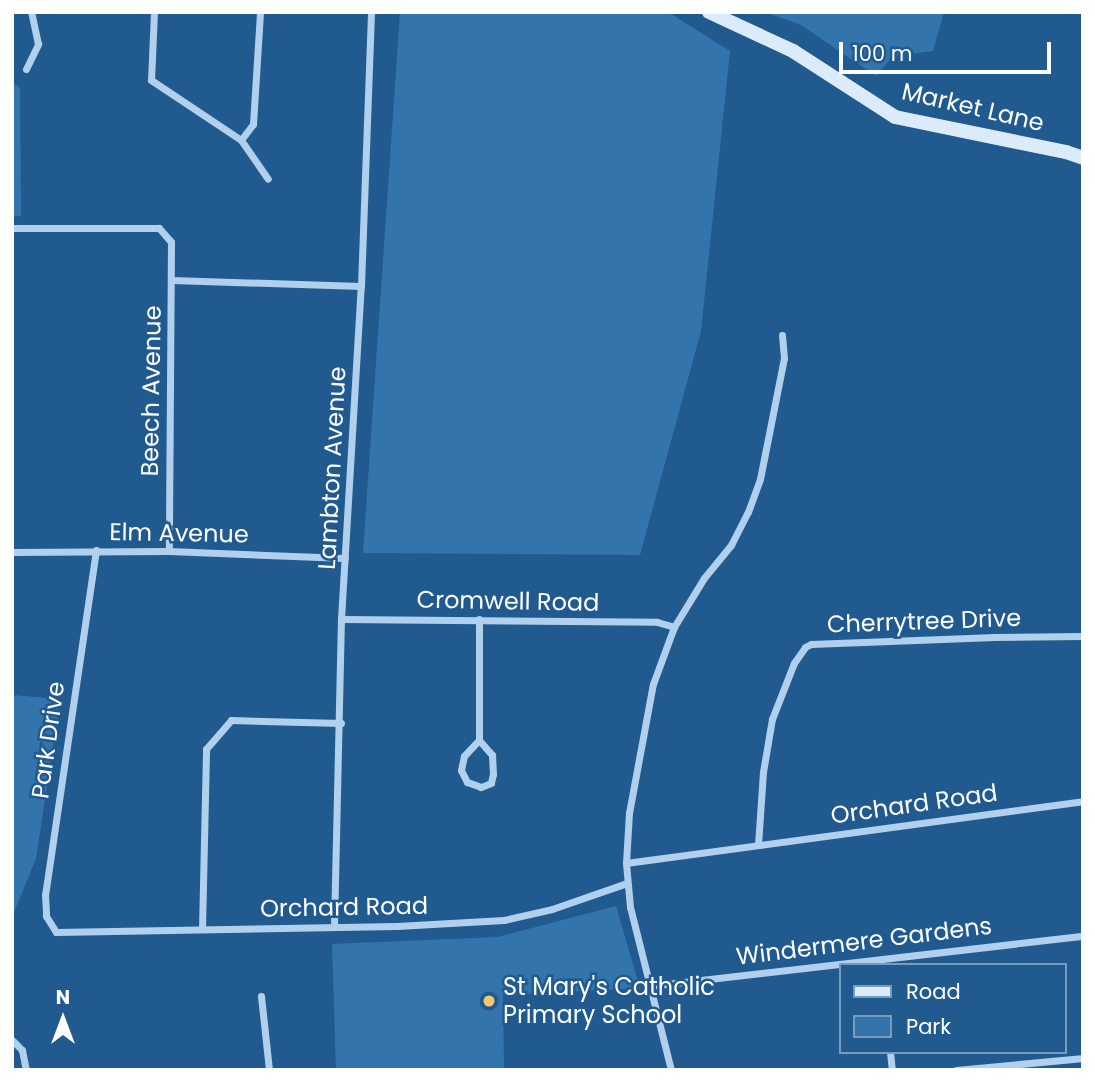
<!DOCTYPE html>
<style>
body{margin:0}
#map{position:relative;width:1095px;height:1082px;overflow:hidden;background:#205a8f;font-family:Poppins,sans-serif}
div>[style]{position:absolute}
.green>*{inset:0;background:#3474ad}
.street>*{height:7px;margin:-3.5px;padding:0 3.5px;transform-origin:3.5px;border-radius:3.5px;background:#b0d0ed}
.secondary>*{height:14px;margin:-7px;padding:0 7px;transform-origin:7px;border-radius:7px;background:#dcebf9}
.dots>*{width:19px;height:19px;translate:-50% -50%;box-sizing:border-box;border:4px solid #205a8f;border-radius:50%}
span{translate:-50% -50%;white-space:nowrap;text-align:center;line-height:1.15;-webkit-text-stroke:5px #205a8f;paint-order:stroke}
.street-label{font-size:24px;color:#fff}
.poi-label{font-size:24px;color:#fff}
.left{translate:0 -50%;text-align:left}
.frame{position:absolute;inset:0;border:14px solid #fff;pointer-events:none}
.legend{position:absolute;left:839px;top:963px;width:228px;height:91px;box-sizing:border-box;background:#205a8f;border:2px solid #799cbc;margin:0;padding:9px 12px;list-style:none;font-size:21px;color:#fff}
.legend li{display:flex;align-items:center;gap:14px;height:35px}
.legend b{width:35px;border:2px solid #799cbc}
.north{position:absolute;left:28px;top:984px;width:70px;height:70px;-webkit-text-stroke:5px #205a8f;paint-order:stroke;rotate:0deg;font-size:19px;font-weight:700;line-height:28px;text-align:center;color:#fff}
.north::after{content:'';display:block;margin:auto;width:24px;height:32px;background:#fff;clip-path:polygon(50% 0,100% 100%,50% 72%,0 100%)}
.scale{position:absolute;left:839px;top:42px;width:212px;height:32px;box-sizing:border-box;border:4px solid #fff;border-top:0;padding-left:9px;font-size:21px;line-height:24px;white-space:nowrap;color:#fff;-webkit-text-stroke:5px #205a8f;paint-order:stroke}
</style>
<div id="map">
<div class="green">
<div style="clip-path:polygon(400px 12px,668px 12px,730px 51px,701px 331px,640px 555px,363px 553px)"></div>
<div style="clip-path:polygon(765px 12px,944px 12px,933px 51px,893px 56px,876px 76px,801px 25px)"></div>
<div style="clip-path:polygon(12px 82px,20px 88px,21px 216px,12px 217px)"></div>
<div style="clip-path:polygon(12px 695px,60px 699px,36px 859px,12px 917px)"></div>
<div style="clip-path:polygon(616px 906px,640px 988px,503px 995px,504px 1070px,336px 1070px,332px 944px,498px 937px)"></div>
</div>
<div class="street">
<div style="left:154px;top:12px;width:68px;rotate:92.5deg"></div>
<div style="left:151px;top:80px;width:108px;rotate:33.7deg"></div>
<div style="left:241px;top:140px;width:20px;rotate:-53deg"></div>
<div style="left:253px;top:124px;width:112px;rotate:-86.4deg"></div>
<div style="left:26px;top:69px;width:28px;rotate:-64deg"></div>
<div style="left:38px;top:44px;width:33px;rotate:-102deg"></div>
<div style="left:241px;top:140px;width:47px;rotate:55.3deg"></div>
<div style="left:12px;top:228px;width:147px"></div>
<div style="left:159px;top:228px;width:18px;rotate:49deg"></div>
<div style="left:171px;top:242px;width:309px;rotate:90.4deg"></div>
<div style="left:171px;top:280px;width:190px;rotate:1.8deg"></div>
<div style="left:96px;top:550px;width:348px;rotate:98.4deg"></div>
<div style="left:45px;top:894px;width:22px;rotate:87deg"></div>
<div style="left:46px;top:916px;width:19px;rotate:58deg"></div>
<div style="left:56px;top:932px;width:341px;rotate:-1deg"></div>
<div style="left:397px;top:926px;width:107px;rotate:-3.2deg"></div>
<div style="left:504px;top:920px;width:49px;rotate:-12.9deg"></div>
<div style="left:552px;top:909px;width:79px;rotate:-19.1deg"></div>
<div style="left:12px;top:552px;width:157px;rotate:-0.4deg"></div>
<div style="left:169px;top:551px;width:176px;rotate:2.3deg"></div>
<div style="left:341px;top:619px;width:316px;rotate:0.5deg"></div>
<div style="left:657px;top:622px;width:18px;rotate:16deg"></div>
<div style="left:479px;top:740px;width:20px;rotate:49deg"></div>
<div style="left:492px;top:755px;width:19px;rotate:87deg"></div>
<div style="left:493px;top:774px;width:9px;rotate:103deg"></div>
<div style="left:491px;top:783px;width:11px;rotate:158deg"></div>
<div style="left:481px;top:787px;width:15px;rotate:-160deg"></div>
<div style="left:467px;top:782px;width:13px;rotate:-117deg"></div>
<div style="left:461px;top:770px;width:14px;rotate:-78deg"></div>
<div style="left:464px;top:756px;width:22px;rotate:-47deg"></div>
<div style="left:479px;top:740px;width:121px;rotate:-90deg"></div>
<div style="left:758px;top:845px;width:73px;rotate:-86.1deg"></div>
<div style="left:763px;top:772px;width:54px;rotate:-80.4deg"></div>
<div style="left:772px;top:719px;width:60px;rotate:-68.6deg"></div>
<div style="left:794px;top:663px;width:19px;rotate:-55deg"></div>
<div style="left:805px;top:647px;width:7px;rotate:-27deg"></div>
<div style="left:811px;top:644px;width:184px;rotate:-2.2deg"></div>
<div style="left:995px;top:637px;width:88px;rotate:-0.7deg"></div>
<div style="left:626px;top:863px;width:461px;rotate:-7.7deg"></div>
<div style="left:334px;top:926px;width:307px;rotate:-88.7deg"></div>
<div style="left:341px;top:619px;width:334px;rotate:-86.6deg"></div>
<div style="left:361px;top:286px;width:274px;rotate:-87.9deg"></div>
<div style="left:202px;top:929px;width:180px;rotate:-88.7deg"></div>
<div style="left:206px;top:749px;width:38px;rotate:-49deg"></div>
<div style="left:231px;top:720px;width:110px;rotate:1.6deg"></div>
<div style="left:649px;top:986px;width:437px;rotate:-6.6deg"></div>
<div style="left:261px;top:996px;width:74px;rotate:83.8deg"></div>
<div style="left:12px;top:1040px;width:14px;rotate:45deg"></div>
<div style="left:22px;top:1050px;width:20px;rotate:79deg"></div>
<div style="left:890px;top:1052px;width:18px;rotate:84deg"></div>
<div style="left:671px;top:1070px;width:168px;rotate:-104.1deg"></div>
<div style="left:630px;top:907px;width:44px;rotate:-95.2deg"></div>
<div style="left:626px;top:863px;width:50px;rotate:-86.6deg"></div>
<div style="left:629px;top:813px;width:131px;rotate:-79.5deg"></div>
<div style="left:653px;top:684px;width:61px;rotate:-69.8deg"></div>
<div style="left:674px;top:627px;width:57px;rotate:-58.5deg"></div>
<div style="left:704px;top:578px;width:43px;rotate:-50.7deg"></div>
<div style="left:731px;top:545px;width:37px;rotate:-63deg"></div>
<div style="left:748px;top:512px;width:35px;rotate:-70deg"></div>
<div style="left:760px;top:479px;width:123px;rotate:-78.8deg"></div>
<div style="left:784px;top:358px;width:23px;rotate:-95deg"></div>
<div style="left:956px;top:1070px;width:128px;rotate:-5.4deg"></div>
</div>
<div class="secondary">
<div style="left:709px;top:12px;width:93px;rotate:24.9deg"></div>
<div style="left:793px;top:51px;width:121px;rotate:32.9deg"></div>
<div style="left:895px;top:117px;width:175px;rotate:11.6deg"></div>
<div style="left:1066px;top:152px;width:18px;rotate:19deg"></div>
</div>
<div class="dots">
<div style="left:489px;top:1001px;background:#fac670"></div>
</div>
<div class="street-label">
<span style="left:973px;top:107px;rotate:13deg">Market Lane</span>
<span style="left:151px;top:391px;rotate:-89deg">Beech Avenue</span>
<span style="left:332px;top:468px;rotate:-87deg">Lambton Avenue</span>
<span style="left:179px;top:533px;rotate:1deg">Elm Avenue</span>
<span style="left:508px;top:601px;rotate:1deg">Cromwell Road</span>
<span style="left:924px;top:621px;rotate:-2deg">Cherrytree Drive</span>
<span style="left:48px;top:740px;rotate:-82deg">Park Drive</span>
<span style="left:914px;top:804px;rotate:-8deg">Orchard Road</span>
<span style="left:344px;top:907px;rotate:-1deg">Orchard Road</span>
<span style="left:864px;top:941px;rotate:-7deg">Windermere Gardens</span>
</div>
<div class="poi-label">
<span class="left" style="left:503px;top:1001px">St Mary's Catholic<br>Primary School</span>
</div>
<div class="frame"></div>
<ul class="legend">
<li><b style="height:9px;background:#dcebf9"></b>Road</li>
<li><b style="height:19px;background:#3474ad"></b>Park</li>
</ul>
<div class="north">N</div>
<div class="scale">100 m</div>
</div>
